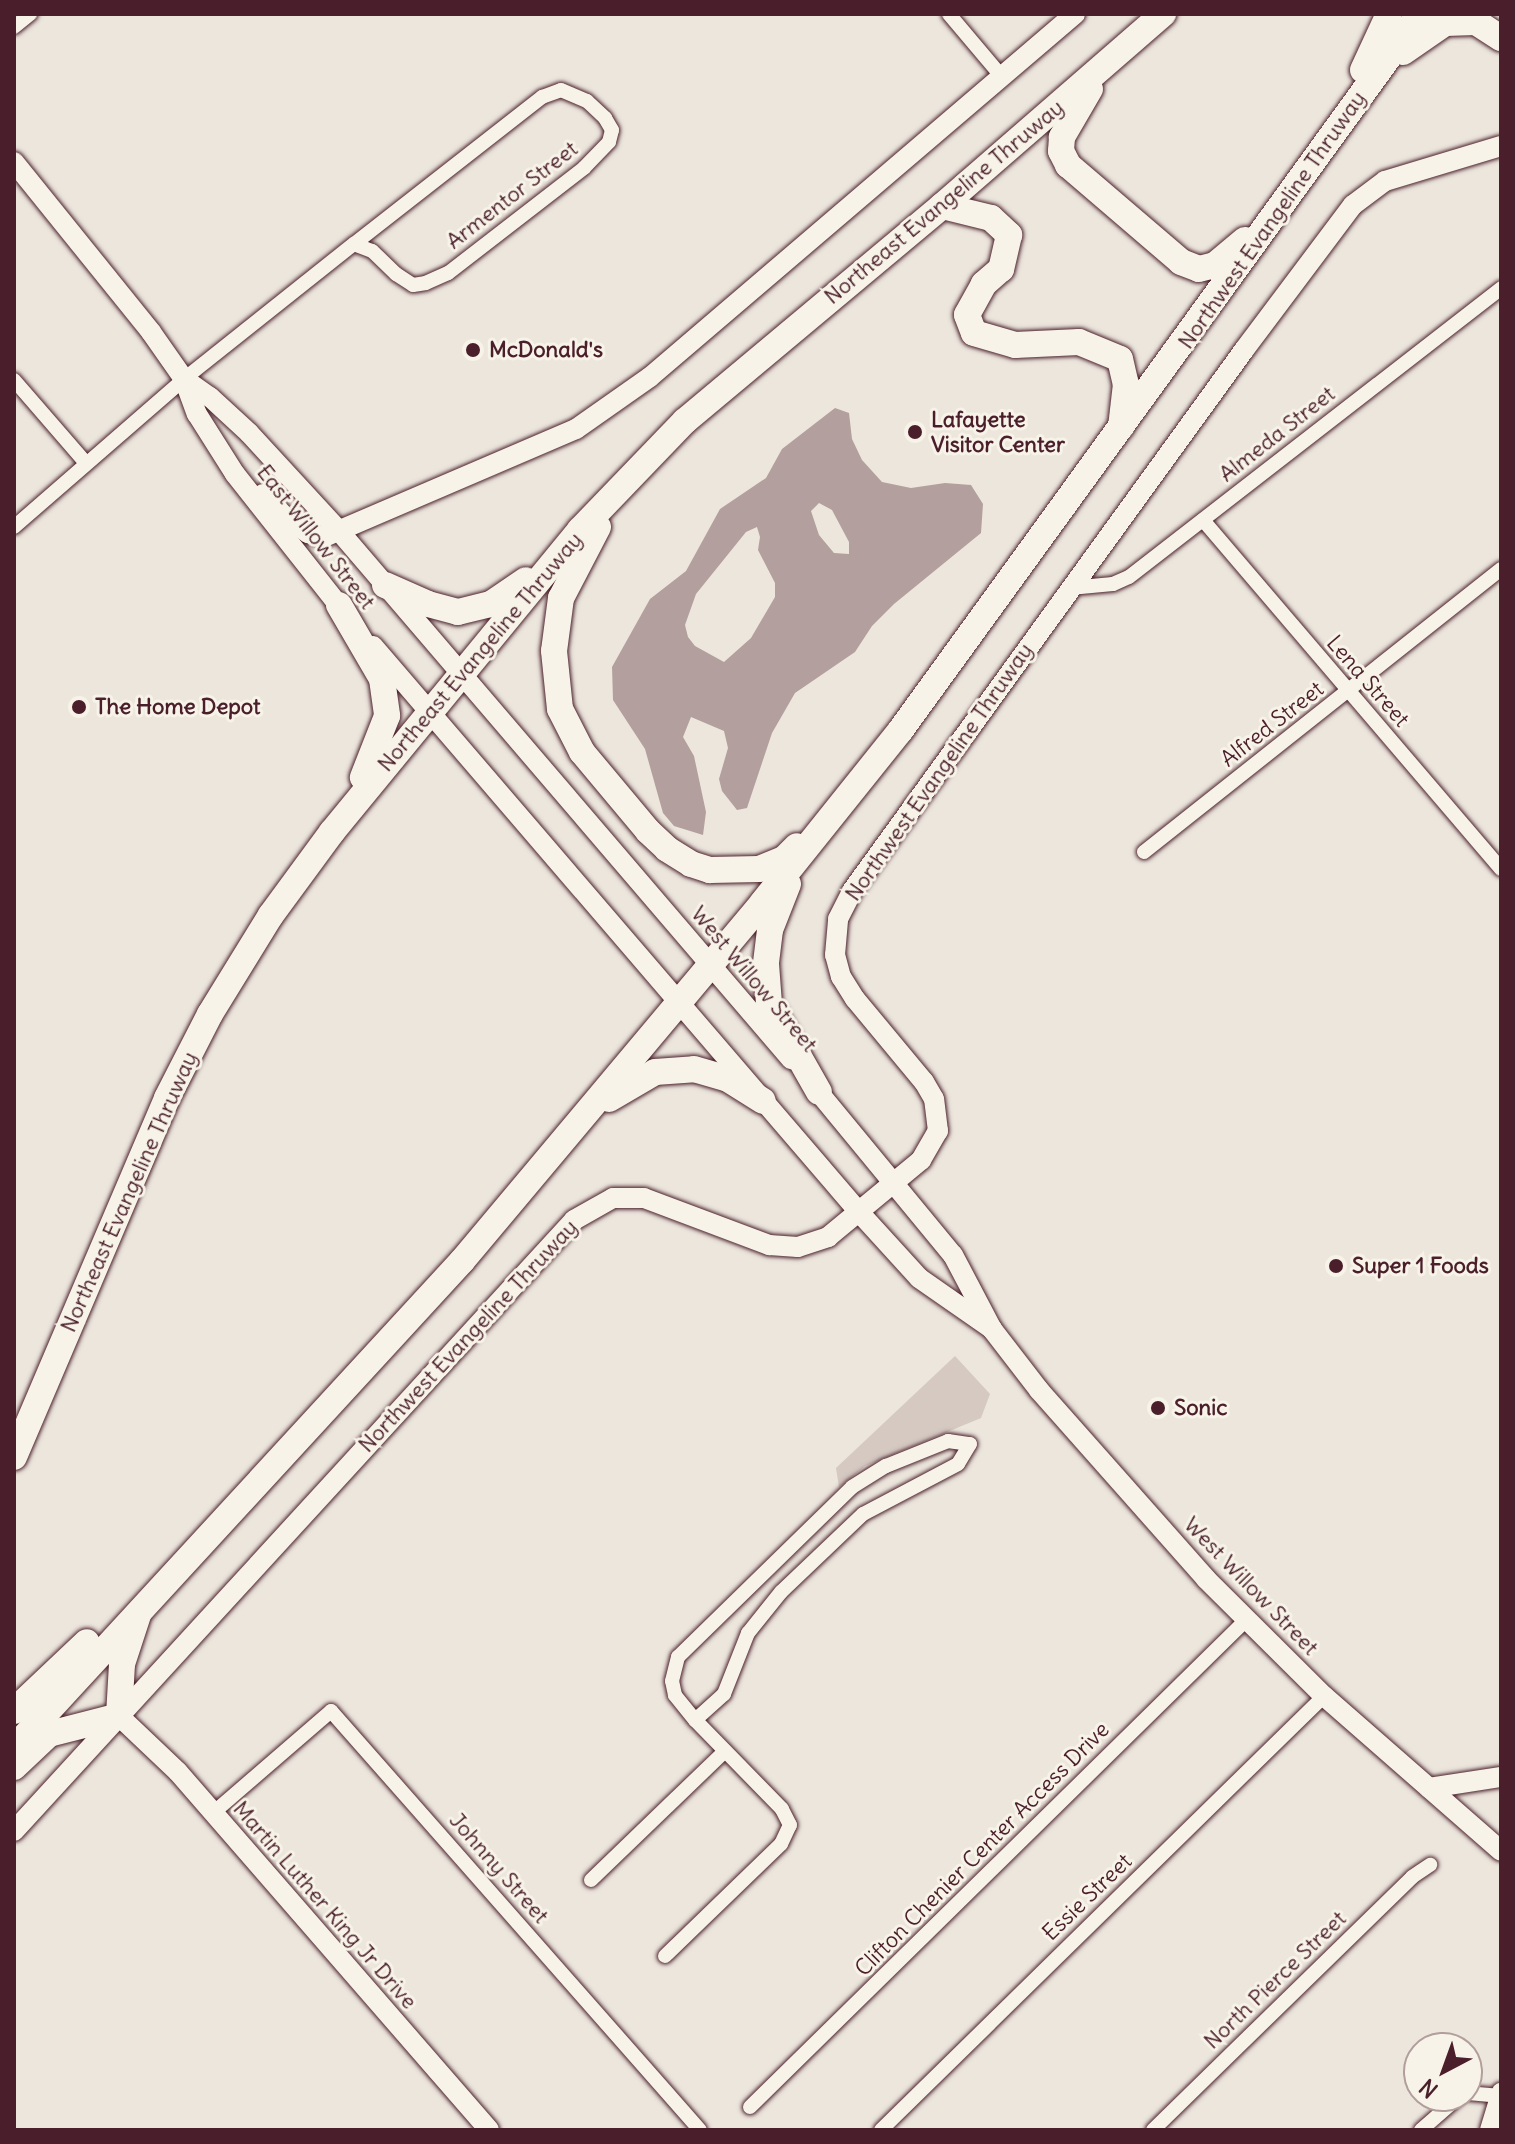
<!DOCTYPE html>
<style>
body{margin:0}
#map{position:relative;width:1515px;height:2144px;overflow:hidden;background:#ece6dd;font-family:Delius,sans-serif}
div>[style]{position:absolute}
.green>*{inset:0;background:#d5c9c2}
.water>*{inset:0;background:#b39f9d}
.roads{filter:drop-shadow(0 0 2px #4a1f2b) drop-shadow(0 0 2px #4a1f2b)}
.street>*{height:14px;margin:-7px;padding:0 7px;transform-origin:7px;border-radius:7px;background:#f7f3e8}
.secondary>*{height:20px;margin:-10px;padding:0 10px;transform-origin:10px;border-radius:10px;background:#f7f3e8}
.highway>*{height:26px;margin:-13px;padding:0 13px;transform-origin:13px;border-radius:13px;background:#f7f3e8}
.dots>*{width:22px;height:22px;translate:-50% -50%;box-sizing:border-box;border:4px solid #f7f3e8;border-radius:50%}
span{translate:-50% -50%;white-space:nowrap;text-align:center;line-height:1.15;-webkit-text-stroke:6px #f7f3e8;paint-order:stroke}
.street-label{font-size:22px;color:#4a1f2b}
.poi-label{font-size:22px;color:#4a1f2b;font-weight:700}
.left{translate:0 -50%;text-align:left}
.frame{position:absolute;inset:0;border:16px solid #4a1f2b;pointer-events:none}
.north{position:absolute;left:1403px;top:2032px;width:80px;height:80px;box-sizing:border-box;background:#f7f3e8;border:2px solid #b29e9c;border-radius:50%;rotate:221deg;font-size:22px;font-weight:700;line-height:32px;text-align:center;color:#4a1f2b}
.north::after{content:'';display:block;margin:auto;width:28px;height:36px;background:#4a1f2b;clip-path:polygon(50% 0,100% 100%,50% 72%,0 100%)}
</style>
<div id="map">
<div class="green">
<div style="clip-path:polygon(955px 1356px,990px 1394px,981px 1418px,865px 1466px,839px 1487px,836px 1468px)"></div>
</div>
<div class="water">
<div style="clip-path:polygon(evenodd,835px 408px,849px 413px,852px 439px,862px 460px,882px 482px,911px 488px,945px 483px,971px 485px,983px 504px,981px 533px,894px 604px,872px 626px,855px 652px,795px 693px,772px 733px,747px 808px,737px 810px,722px 791px,719px 779px,728px 748px,724px 731px,691px 717px,683px 737px,694px 756px,706px 812px,703px 835px,674px 826px,663px 813px,645px 749px,613px 700px,612px 667px,650px 599px,686px 571px,720px 509px,766px 478px,782px 449px,835px 408px,819px 503px,832px 510px,849px 542px,849px 554px,834px 553px,819px 535px,811px 511px,819px 503px,835px 408px,757px 527px,760px 537px,758px 550px,775px 583px,775px 597px,751px 638px,724px 662px,695px 646px,688px 637px,685px 625px,696px 594px,746px 532px,757px 527px)"></div>
</div>
<div class="roads">
<div class="street">
<div style="left:949px;top:14px;width:82px;rotate:49.9deg"></div>
<div style="left:14px;top:27px;width:21px;rotate:-39deg"></div>
<div style="left:561px;top:90px;width:28px;rotate:23deg"></div>
<div style="left:587px;top:101px;width:25px;rotate:43deg"></div>
<div style="left:605px;top:118px;width:14px;rotate:60deg"></div>
<div style="left:612px;top:130px;width:12px;rotate:104deg"></div>
<div style="left:609px;top:142px;width:36px;rotate:134deg"></div>
<div style="left:584px;top:168px;width:172px;rotate:142.3deg"></div>
<div style="left:448px;top:273px;width:24px;rotate:156deg"></div>
<div style="left:426px;top:283px;width:13px;rotate:171deg"></div>
<div style="left:413px;top:285px;width:20px;rotate:-147deg"></div>
<div style="left:396px;top:274px;width:33px;rotate:-136deg"></div>
<div style="left:372px;top:251px;width:19px;rotate:-159deg"></div>
<div style="left:354px;top:244px;width:239px;rotate:-38deg"></div>
<div style="left:542px;top:97px;width:20px;rotate:-20deg"></div>
<div style="left:14px;top:380px;width:110px;rotate:49.1deg"></div>
<div style="left:1203px;top:520px;width:459px;rotate:49.5deg"></div>
<div style="left:14px;top:527px;width:225px;rotate:-41deg"></div>
<div style="left:184px;top:379px;width:217px;rotate:-38.5deg"></div>
<div style="left:1070px;top:588px;width:43px;rotate:-5.3deg"></div>
<div style="left:1113px;top:584px;width:17px;rotate:-24deg"></div>
<div style="left:1129px;top:577px;width:471px;rotate:-37.8deg"></div>
<div style="left:1144px;top:852px;width:456px;rotate:-38.4deg"></div>
<div style="left:213px;top:1813px;width:156px;rotate:-40.8deg"></div>
<div style="left:331px;top:1711px;width:558px;rotate:48.63deg"></div>
<div style="left:591px;top:1880px;width:186px;rotate:-43.9deg"></div>
<div style="left:665px;top:1956px;width:161px;rotate:-44deg"></div>
<div style="left:781px;top:1844px;width:21px;rotate:-65deg"></div>
<div style="left:790px;top:1825px;width:18px;rotate:-117deg"></div>
<div style="left:782px;top:1809px;width:124px;rotate:-134.3deg"></div>
<div style="left:695px;top:1720px;width:32px;rotate:-129deg"></div>
<div style="left:675px;top:1695px;width:14px;rotate:-102deg"></div>
<div style="left:672px;top:1681px;width:25px;rotate:-76deg"></div>
<div style="left:678px;top:1657px;width:243px;rotate:-44.3deg"></div>
<div style="left:852px;top:1487px;width:40px;rotate:-32deg"></div>
<div style="left:886px;top:1466px;width:67px;rotate:-22deg"></div>
<div style="left:948px;top:1441px;width:22px;rotate:8deg"></div>
<div style="left:970px;top:1444px;width:23px;rotate:121deg"></div>
<div style="left:958px;top:1464px;width:107px;rotate:152.2deg"></div>
<div style="left:863px;top:1514px;width:113px;rotate:136.4deg"></div>
<div style="left:781px;top:1592px;width:53px;rotate:128.8deg"></div>
<div style="left:748px;top:1633px;width:66px;rotate:111.5deg"></div>
<div style="left:724px;top:1694px;width:39px;rotate:138deg"></div>
<div style="left:1467px;top:2093px;width:33px;rotate:5deg"></div>
<div style="left:750px;top:2107px;width:694px;rotate:-44.47deg"></div>
<div style="left:881px;top:2130px;width:620px;rotate:-44.41deg"></div>
<div style="left:1153px;top:2130px;width:362px;rotate:-44.3deg"></div>
<div style="left:1412px;top:1877px;width:22px;rotate:-34deg"></div>
<div style="left:1421px;top:2130px;width:52px;rotate:-41.1deg"></div>
</div>
<div class="secondary">
<div style="left:14px;top:162px;width:218px;rotate:51.1deg"></div>
<div style="left:151px;top:332px;width:57px;rotate:54.9deg"></div>
<div style="left:184px;top:379px;width:37px;rotate:70deg"></div>
<div style="left:197px;top:414px;width:71px;rotate:57.7deg"></div>
<div style="left:235px;top:474px;width:181px;rotate:51.7deg"></div>
<div style="left:184px;top:379px;width:32px;rotate:35deg"></div>
<div style="left:210px;top:397px;width:53px;rotate:42.7deg"></div>
<div style="left:249px;top:433px;width:134px;rotate:47.4deg"></div>
<div style="left:340px;top:532px;width:694px;rotate:49.44deg"></div>
<div style="left:263px;top:494px;width:33px;rotate:46deg"></div>
<div style="left:286px;top:518px;width:27px;rotate:34deg"></div>
<div style="left:308px;top:533px;width:16px;rotate:14deg"></div>
<div style="left:324px;top:537px;width:274px;rotate:-23.2deg"></div>
<div style="left:576px;top:429px;width:90px;rotate:-35.1deg"></div>
<div style="left:650px;top:377px;width:559px;rotate:-40.5deg"></div>
<div style="left:373px;top:646px;width:746px;rotate:49.35deg"></div>
<div style="left:859px;top:1212px;width:89px;rotate:47.7deg"></div>
<div style="left:919px;top:1278px;width:89px;rotate:34.9deg"></div>
<div style="left:811px;top:1083px;width:223px;rotate:50.5deg"></div>
<div style="left:953px;top:1255px;width:84px;rotate:62.2deg"></div>
<div style="left:992px;top:1329px;width:77px;rotate:52.4deg"></div>
<div style="left:1039px;top:1390px;width:252px;rotate:48.5deg"></div>
<div style="left:1206px;top:1579px;width:166px;rotate:44.8deg"></div>
<div style="left:1324px;top:1696px;width:235px;rotate:41.2deg"></div>
<div style="left:119px;top:1716px;width:81px;rotate:43.5deg"></div>
<div style="left:178px;top:1772px;width:474px;rotate:49deg"></div>
<div style="left:1429px;top:1788px;width:73px;rotate:-8.7deg"></div>
<div style="left:14px;top:1831px;width:829px;rotate:-47.49deg"></div>
<div style="left:574px;top:1220px;width:45px;rotate:-29.4deg"></div>
<div style="left:613px;top:1198px;width:31px"></div>
<div style="left:644px;top:1198px;width:134px;rotate:20.6deg"></div>
<div style="left:769px;top:1245px;width:29px;rotate:4deg"></div>
<div style="left:798px;top:1247px;width:32px;rotate:-18deg"></div>
<div style="left:828px;top:1237px;width:121px;rotate:-39.6deg"></div>
<div style="left:921px;top:1160px;width:34px;rotate:-60deg"></div>
<div style="left:938px;top:1131px;width:32px;rotate:-97deg"></div>
<div style="left:934px;top:1099px;width:20px;rotate:-120deg"></div>
<div style="left:924px;top:1082px;width:108px;rotate:-129.7deg"></div>
<div style="left:855px;top:999px;width:26px;rotate:-122deg"></div>
<div style="left:841px;top:977px;width:23px;rotate:-105deg"></div>
<div style="left:835px;top:955px;width:36px;rotate:-85deg"></div>
<div style="left:838px;top:919px;width:31px;rotate:-63deg"></div>
<div style="left:852px;top:891px;width:668px;rotate:-54.07deg"></div>
<div style="left:1244px;top:350px;width:181px;rotate:-53.1deg"></div>
<div style="left:1353px;top:205px;width:40px;rotate:-37deg"></div>
<div style="left:1385px;top:181px;width:121px;rotate:-16.8deg"></div>
<div style="left:1490px;top:2130px;width:39px;rotate:-73deg"></div>
</div>
<div class="highway">
<div style="left:1403px;top:52px;width:51px;rotate:-34.6deg"></div>
<div style="left:1445px;top:23px;width:31px;rotate:-2deg"></div>
<div style="left:1476px;top:22px;width:30px;rotate:33deg"></div>
<div style="left:1363px;top:70px;width:62px;rotate:-65.1deg"></div>
<div style="left:1090px;top:89px;width:56px;rotate:120.3deg"></div>
<div style="left:1062px;top:137px;width:14px;rotate:94deg"></div>
<div style="left:1061px;top:151px;width:16px;rotate:63deg"></div>
<div style="left:1068px;top:165px;width:149px;rotate:40.6deg"></div>
<div style="left:1181px;top:262px;width:19px;rotate:21deg"></div>
<div style="left:1199px;top:269px;width:16px;rotate:-14deg"></div>
<div style="left:1215px;top:265px;width:39px;rotate:-40deg"></div>
<div style="left:942px;top:206px;width:50px;rotate:13.8deg"></div>
<div style="left:991px;top:218px;width:25px;rotate:43deg"></div>
<div style="left:1009px;top:235px;width:35px;rotate:103deg"></div>
<div style="left:1001px;top:269px;width:23px;rotate:139deg"></div>
<div style="left:984px;top:284px;width:35px;rotate:119deg"></div>
<div style="left:967px;top:315px;width:19px;rotate:69deg"></div>
<div style="left:974px;top:333px;width:43px;rotate:16.3deg"></div>
<div style="left:1015px;top:345px;width:64px;rotate:-2.7deg"></div>
<div style="left:1079px;top:342px;width:44px;rotate:22.5deg"></div>
<div style="left:1120px;top:359px;width:26px;rotate:77deg"></div>
<div style="left:1126px;top:384px;width:43px;rotate:96.6deg"></div>
<div style="left:598px;top:527px;width:80px;rotate:117.5deg"></div>
<div style="left:561px;top:598px;width:53px;rotate:97.5deg"></div>
<div style="left:554px;top:651px;width:58px;rotate:84.1deg"></div>
<div style="left:560px;top:709px;width:48px;rotate:62.9deg"></div>
<div style="left:582px;top:752px;width:103px;rotate:50.1deg"></div>
<div style="left:648px;top:831px;width:26px;rotate:43deg"></div>
<div style="left:667px;top:849px;width:28px;rotate:32deg"></div>
<div style="left:691px;top:864px;width:20px;rotate:18deg"></div>
<div style="left:710px;top:870px;width:49px;rotate:-1.2deg"></div>
<div style="left:759px;top:869px;width:27px;rotate:-22deg"></div>
<div style="left:784px;top:859px;width:18px;rotate:-45deg"></div>
<div style="left:385px;top:585px;width:47px;rotate:23.8deg"></div>
<div style="left:428px;top:604px;width:31px;rotate:15deg"></div>
<div style="left:458px;top:612px;width:34px;rotate:-14deg"></div>
<div style="left:491px;top:604px;width:42px;rotate:-34.4deg"></div>
<div style="left:339px;top:605px;width:86px;rotate:59.8deg"></div>
<div style="left:382px;top:679px;width:37px;rotate:82deg"></div>
<div style="left:387px;top:716px;width:66px;rotate:111.5deg"></div>
<div style="left:788px;top:884px;width:49px;rotate:111.4deg"></div>
<div style="left:770px;top:930px;width:34px;rotate:97deg"></div>
<div style="left:766px;top:964px;width:40px;rotate:85.7deg"></div>
<div style="left:769px;top:1004px;width:101px;rotate:60.4deg"></div>
<div style="left:609px;top:1099px;width:53px;rotate:-30.4deg"></div>
<div style="left:655px;top:1072px;width:39px;rotate:-4deg"></div>
<div style="left:694px;top:1069px;width:35px;rotate:16deg"></div>
<div style="left:728px;top:1079px;width:41px;rotate:32.2deg"></div>
<div style="left:14px;top:1457px;width:390px;rotate:-66.9deg"></div>
<div style="left:167px;top:1098px;width:94px;rotate:-62.9deg"></div>
<div style="left:210px;top:1014px;width:116px;rotate:-58.4deg"></div>
<div style="left:271px;top:915px;width:103px;rotate:-53.7deg"></div>
<div style="left:332px;top:832px;width:391px;rotate:-50.6deg"></div>
<div style="left:580px;top:530px;width:151px;rotate:-46.1deg"></div>
<div style="left:685px;top:421px;width:335px;rotate:-39.9deg"></div>
<div style="left:942px;top:206px;width:293px;rotate:-41deg"></div>
<div style="left:14px;top:1711px;width:100px;rotate:-43.4deg"></div>
<div style="left:14px;top:1748px;width:662px;rotate:-47.39deg"></div>
<div style="left:462px;top:1261px;width:468px;rotate:-50deg"></div>
<div style="left:763px;top:902px;width:219px;rotate:-51.3deg"></div>
<div style="left:900px;top:731px;width:886px;rotate:-54.05deg"></div>
<div style="left:14px;top:1767px;width:48px;rotate:-43.3deg"></div>
<div style="left:49px;top:1734px;width:72px;rotate:-14.4deg"></div>
<div style="left:119px;top:1716px;width:52px;rotate:-86.7deg"></div>
<div style="left:122px;top:1664px;width:52px;rotate:-71.9deg"></div>
</div>
</div>
<div class="dots">
<div style="left:473px;top:350px;background:#4a1f2b"></div>
<div style="left:915px;top:432px;background:#4a1f2b"></div>
<div style="left:79px;top:707px;background:#4a1f2b"></div>
<div style="left:1336px;top:1266px;background:#4a1f2b"></div>
<div style="left:1158px;top:1408px;background:#4a1f2b"></div>
</div>
<div class="street-label">
<span style="left:512px;top:195px;rotate:-38deg">Armentor Street</span>
<span style="left:944px;top:202px;rotate:-40deg">Northeast Evangeline Thruway</span>
<span style="left:1272px;top:220px;rotate:-55deg">Northwest Evangeline Thruway</span>
<span style="left:1277px;top:434px;rotate:-38deg">Almeda Street</span>
<span style="left:316px;top:537px;rotate:52deg">East Willow Street</span>
<span style="left:480px;top:652px;rotate:-50deg">Northeast Evangeline Thruway</span>
<span style="left:1368px;top:681px;rotate:49deg">Lena Street</span>
<span style="left:1272px;top:724px;rotate:-38deg">Alfred Street</span>
<span style="left:939px;top:772px;rotate:-55deg">Northwest Evangeline Thruway</span>
<span style="left:754px;top:979px;rotate:50deg">West Willow Street</span>
<span style="left:129px;top:1192px;rotate:-66deg">Northeast Evangeline Thruway</span>
<span style="left:468px;top:1336px;rotate:-47deg">Northwest Evangeline Thruway</span>
<span style="left:1251px;top:1586px;rotate:46deg">West Willow Street</span>
<span style="left:982px;top:1849px;rotate:-45deg">Clifton Chenier Center Access Drive</span>
<span style="left:499px;top:1868px;rotate:49deg">Johnny Street</span>
<span style="left:1087px;top:1897px;rotate:-44deg">Essie Street</span>
<span style="left:325px;top:1905px;rotate:49deg">Martin Luther King Jr Drive</span>
<span style="left:1275px;top:1980px;rotate:-44deg">North Pierce Street</span>
</div>
<div class="poi-label">
<span class="left" style="left:489px;top:350px">McDonald's</span>
<span class="left" style="left:931px;top:432px">Lafayette<br>Visitor Center</span>
<span class="left" style="left:95px;top:707px">The Home Depot</span>
<span class="left" style="left:1352px;top:1266px">Super 1 Foods</span>
<span class="left" style="left:1174px;top:1408px">Sonic</span>
</div>
<div class="frame"></div>
<div class="north">N</div>
</div>
